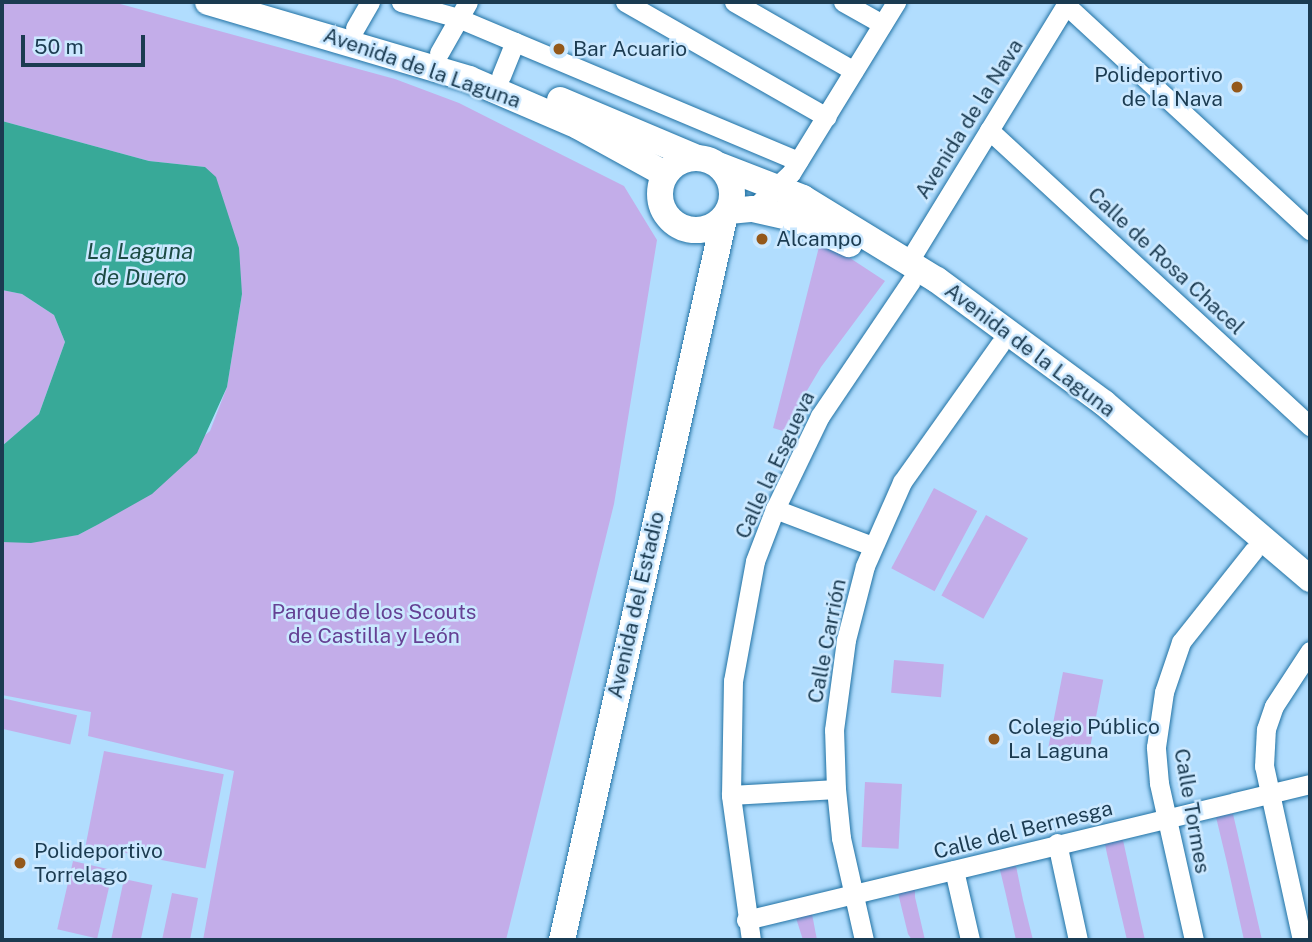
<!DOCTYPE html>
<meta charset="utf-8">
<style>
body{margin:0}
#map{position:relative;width:1312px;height:942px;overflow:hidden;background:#b1ddfe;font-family:"Public Sans",sans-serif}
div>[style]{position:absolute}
.green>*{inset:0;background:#c3ade9;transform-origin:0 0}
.water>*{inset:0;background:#38a998}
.roads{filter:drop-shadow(0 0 2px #2172a4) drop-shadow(0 0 2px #2172a4)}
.street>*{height:19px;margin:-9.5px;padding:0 9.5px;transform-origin:9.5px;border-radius:9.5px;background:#fff}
.secondary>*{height:26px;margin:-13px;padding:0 13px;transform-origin:13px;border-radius:13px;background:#fff}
.secondary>.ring{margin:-13px;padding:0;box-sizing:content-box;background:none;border:26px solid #fff;border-radius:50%}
.dots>*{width:19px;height:19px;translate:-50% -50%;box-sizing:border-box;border:4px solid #cbe8ff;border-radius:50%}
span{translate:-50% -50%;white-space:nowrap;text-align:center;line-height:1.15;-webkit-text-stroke:5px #cbe8ff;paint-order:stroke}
.poi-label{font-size:21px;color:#1b3b51}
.left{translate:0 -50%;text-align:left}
.right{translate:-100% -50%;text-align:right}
.street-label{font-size:21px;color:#1b3b51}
.park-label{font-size:21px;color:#654194}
.water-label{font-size:23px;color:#1c4b44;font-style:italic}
.frame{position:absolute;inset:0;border:4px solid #1b3b51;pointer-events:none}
.scale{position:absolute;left:21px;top:35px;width:124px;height:32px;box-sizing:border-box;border:4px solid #1b3b51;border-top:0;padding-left:9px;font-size:21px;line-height:24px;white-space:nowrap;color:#1b3b51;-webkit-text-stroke:5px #cbe8ff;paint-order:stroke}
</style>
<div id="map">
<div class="green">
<div style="clip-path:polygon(2px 2px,113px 2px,395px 79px,459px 103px,624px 186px,657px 240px,614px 504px,506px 940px,203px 940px,234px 771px,88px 736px,91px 712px,2px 695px,2px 542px,78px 535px,97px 525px,210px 431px,227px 387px,242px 294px,205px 167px,149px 161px,2px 121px)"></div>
<div style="clip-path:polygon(821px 239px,885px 281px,821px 367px,783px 431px,773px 428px)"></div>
<div style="clip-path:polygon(2px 290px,22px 294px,54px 315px,65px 342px,39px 414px,2px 446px)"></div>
<div style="left:934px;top:488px;width:49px;height:91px;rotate:28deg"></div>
<div style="left:986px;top:515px;width:48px;height:92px;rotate:29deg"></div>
<div style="left:894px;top:660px;width:50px;height:33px;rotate:5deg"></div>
<div style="left:1063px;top:672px;width:41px;height:80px;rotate:11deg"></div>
<div style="left:2px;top:698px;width:77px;height:30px;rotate:13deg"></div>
<div style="left:104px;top:751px;width:122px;height:96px;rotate:11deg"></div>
<div style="left:865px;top:782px;width:37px;height:65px;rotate:3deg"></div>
<div style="clip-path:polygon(1233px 814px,1237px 831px,1262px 940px,1244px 940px,1227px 863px,1216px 817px)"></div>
<div style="clip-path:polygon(1123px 840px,1140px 918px,1145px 940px,1127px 940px,1107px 854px,1105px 844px)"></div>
<div style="left:73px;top:861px;width:41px;height:70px;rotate:13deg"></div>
<div style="clip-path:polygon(1016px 866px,1023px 900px,1033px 940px,1016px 940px,1006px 895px,1000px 870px)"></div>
<div style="left:124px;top:879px;width:29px;height:61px;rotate:12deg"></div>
<div style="clip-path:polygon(915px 889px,915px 897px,925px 940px,912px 940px,908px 934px,898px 893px)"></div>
<div style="clip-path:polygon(172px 893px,198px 898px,190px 940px,162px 940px)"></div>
<div style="clip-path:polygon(812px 914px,817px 940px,803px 940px,796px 918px)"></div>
</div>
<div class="water">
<div style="clip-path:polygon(2px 121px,149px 161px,205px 167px,216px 177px,239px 248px,242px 294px,227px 387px,197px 453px,152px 494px,97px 525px,78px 535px,31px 543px,2px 542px,2px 446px,39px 414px,65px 342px,54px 315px,22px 294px,2px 290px)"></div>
</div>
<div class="roads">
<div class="street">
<div style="left:401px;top:2px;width:59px;rotate:15.7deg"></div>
<div style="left:458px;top:18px;width:369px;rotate:22.8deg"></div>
<div style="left:625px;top:2px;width:232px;rotate:29.7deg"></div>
<div style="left:734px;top:2px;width:138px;rotate:29.9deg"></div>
<div style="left:843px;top:2px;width:45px;rotate:29.4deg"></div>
<div style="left:1066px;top:5px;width:332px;rotate:42.7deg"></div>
<div style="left:355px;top:28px;width:30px;rotate:-60deg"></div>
<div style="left:439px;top:53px;width:59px;rotate:-60.4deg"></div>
<div style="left:501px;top:76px;width:37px;rotate:-68deg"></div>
<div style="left:989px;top:130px;width:437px;rotate:42.7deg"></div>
<div style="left:753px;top:209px;width:52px;rotate:-43.5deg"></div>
<div style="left:791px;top:173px;width:201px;rotate:-58.4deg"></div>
<div style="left:909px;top:261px;width:304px;rotate:-58.5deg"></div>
<div style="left:775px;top:509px;width:104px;rotate:20.9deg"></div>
<div style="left:731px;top:795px;width:105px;rotate:-3.3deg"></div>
<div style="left:1057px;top:843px;width:99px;rotate:77.8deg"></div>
<div style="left:954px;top:870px;width:72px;rotate:77.1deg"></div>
<div style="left:746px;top:920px;width:580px;rotate:-13.56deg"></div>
<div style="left:751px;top:940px;width:146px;rotate:-97.9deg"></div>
<div style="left:731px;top:795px;width:114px;rotate:-89deg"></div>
<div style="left:733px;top:681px;width:122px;rotate:-79.6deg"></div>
<div style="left:755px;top:561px;width:56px;rotate:-69deg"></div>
<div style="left:775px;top:509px;width:103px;rotate:-64.2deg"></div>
<div style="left:820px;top:416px;width:163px;rotate:-56deg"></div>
<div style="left:864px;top:940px;width:105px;rotate:-102.7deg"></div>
<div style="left:841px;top:838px;width:49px;rotate:-95.8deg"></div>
<div style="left:836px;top:789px;width:59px;rotate:-91.9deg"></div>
<div style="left:834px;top:730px;width:91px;rotate:-82.4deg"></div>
<div style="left:846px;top:640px;width:76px;rotate:-75.6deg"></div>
<div style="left:865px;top:566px;width:92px;rotate:-66.2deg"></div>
<div style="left:902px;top:482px;width:169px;rotate:-54.6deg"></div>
<div style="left:1194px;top:940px;width:161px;rotate:-102.6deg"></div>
<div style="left:1159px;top:783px;width:36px;rotate:-95deg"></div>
<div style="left:1156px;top:747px;width:56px;rotate:-81.7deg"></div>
<div style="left:1164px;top:692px;width:53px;rotate:-71.2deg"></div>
<div style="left:1181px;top:642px;width:117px;rotate:-51.6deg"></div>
<div style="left:1302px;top:940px;width:178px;rotate:-102.3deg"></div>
<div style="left:1264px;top:766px;width:37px;rotate:-87deg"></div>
<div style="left:1266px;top:729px;width:24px;rotate:-71deg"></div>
<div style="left:1274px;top:706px;width:66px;rotate:-56.8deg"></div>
</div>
<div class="secondary">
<div style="left:208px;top:2px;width:272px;rotate:16.4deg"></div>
<div style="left:469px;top:79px;width:119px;rotate:23.3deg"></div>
<div style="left:578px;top:126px;width:99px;rotate:28.9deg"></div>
<div style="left:560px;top:100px;width:147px;rotate:22.9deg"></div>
<div class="ring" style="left:660px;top:158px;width:46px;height:46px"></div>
<div style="left:721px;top:166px;width:88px;rotate:21.3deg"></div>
<div style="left:803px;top:198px;width:157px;rotate:31.5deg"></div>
<div style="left:937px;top:280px;width:207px;rotate:36.4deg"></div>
<div style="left:1104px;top:403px;width:271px;rotate:40.5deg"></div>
<div style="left:729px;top:211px;width:24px;rotate:-5deg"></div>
<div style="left:753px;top:209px;width:41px;rotate:12.7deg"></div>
<div style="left:793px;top:218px;width:62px;rotate:24.9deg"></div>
<div style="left:562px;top:940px;width:739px;rotate:-77.34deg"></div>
</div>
</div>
<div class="dots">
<div style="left:559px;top:49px;background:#94581a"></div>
<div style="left:1237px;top:87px;background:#94581a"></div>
<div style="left:762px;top:239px;background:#94581a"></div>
<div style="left:994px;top:739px;background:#94581a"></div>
<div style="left:20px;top:863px;background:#94581a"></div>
</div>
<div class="poi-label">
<span class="left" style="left:573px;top:49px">Bar Acuario</span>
<span class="right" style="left:1223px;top:87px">Polideportivo<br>de la Nava</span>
<span class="left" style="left:776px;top:239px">Alcampo</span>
<span class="left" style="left:1008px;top:739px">Colegio Público<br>La Laguna</span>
<span class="left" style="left:34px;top:863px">Polideportivo<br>Torrelago</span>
</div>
<div class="street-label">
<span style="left:422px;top:68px;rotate:19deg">Avenida de la Laguna</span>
<span style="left:969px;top:119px;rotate:-58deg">Avenida de la Nava</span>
<span style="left:1166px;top:261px;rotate:43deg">Calle de Rosa Chacel</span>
<span style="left:1030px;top:350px;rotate:37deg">Avenida de la Laguna</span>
<span style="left:775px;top:465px;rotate:-65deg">Calle la Esgueva</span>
<span style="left:636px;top:605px;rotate:-77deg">Avenida del Estadio</span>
<span style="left:827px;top:641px;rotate:-79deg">Calle Carrión</span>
<span style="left:1192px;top:811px;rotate:80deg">Calle Tormes</span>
<span style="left:1023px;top:830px;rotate:-14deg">Calle del Bernesga</span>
</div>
<div class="park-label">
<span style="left:374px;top:624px">Parque de los Scouts<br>de Castilla y León</span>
</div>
<div class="water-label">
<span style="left:140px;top:264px">La Laguna<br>de Duero</span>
</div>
<div class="frame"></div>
<div class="scale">50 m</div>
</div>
